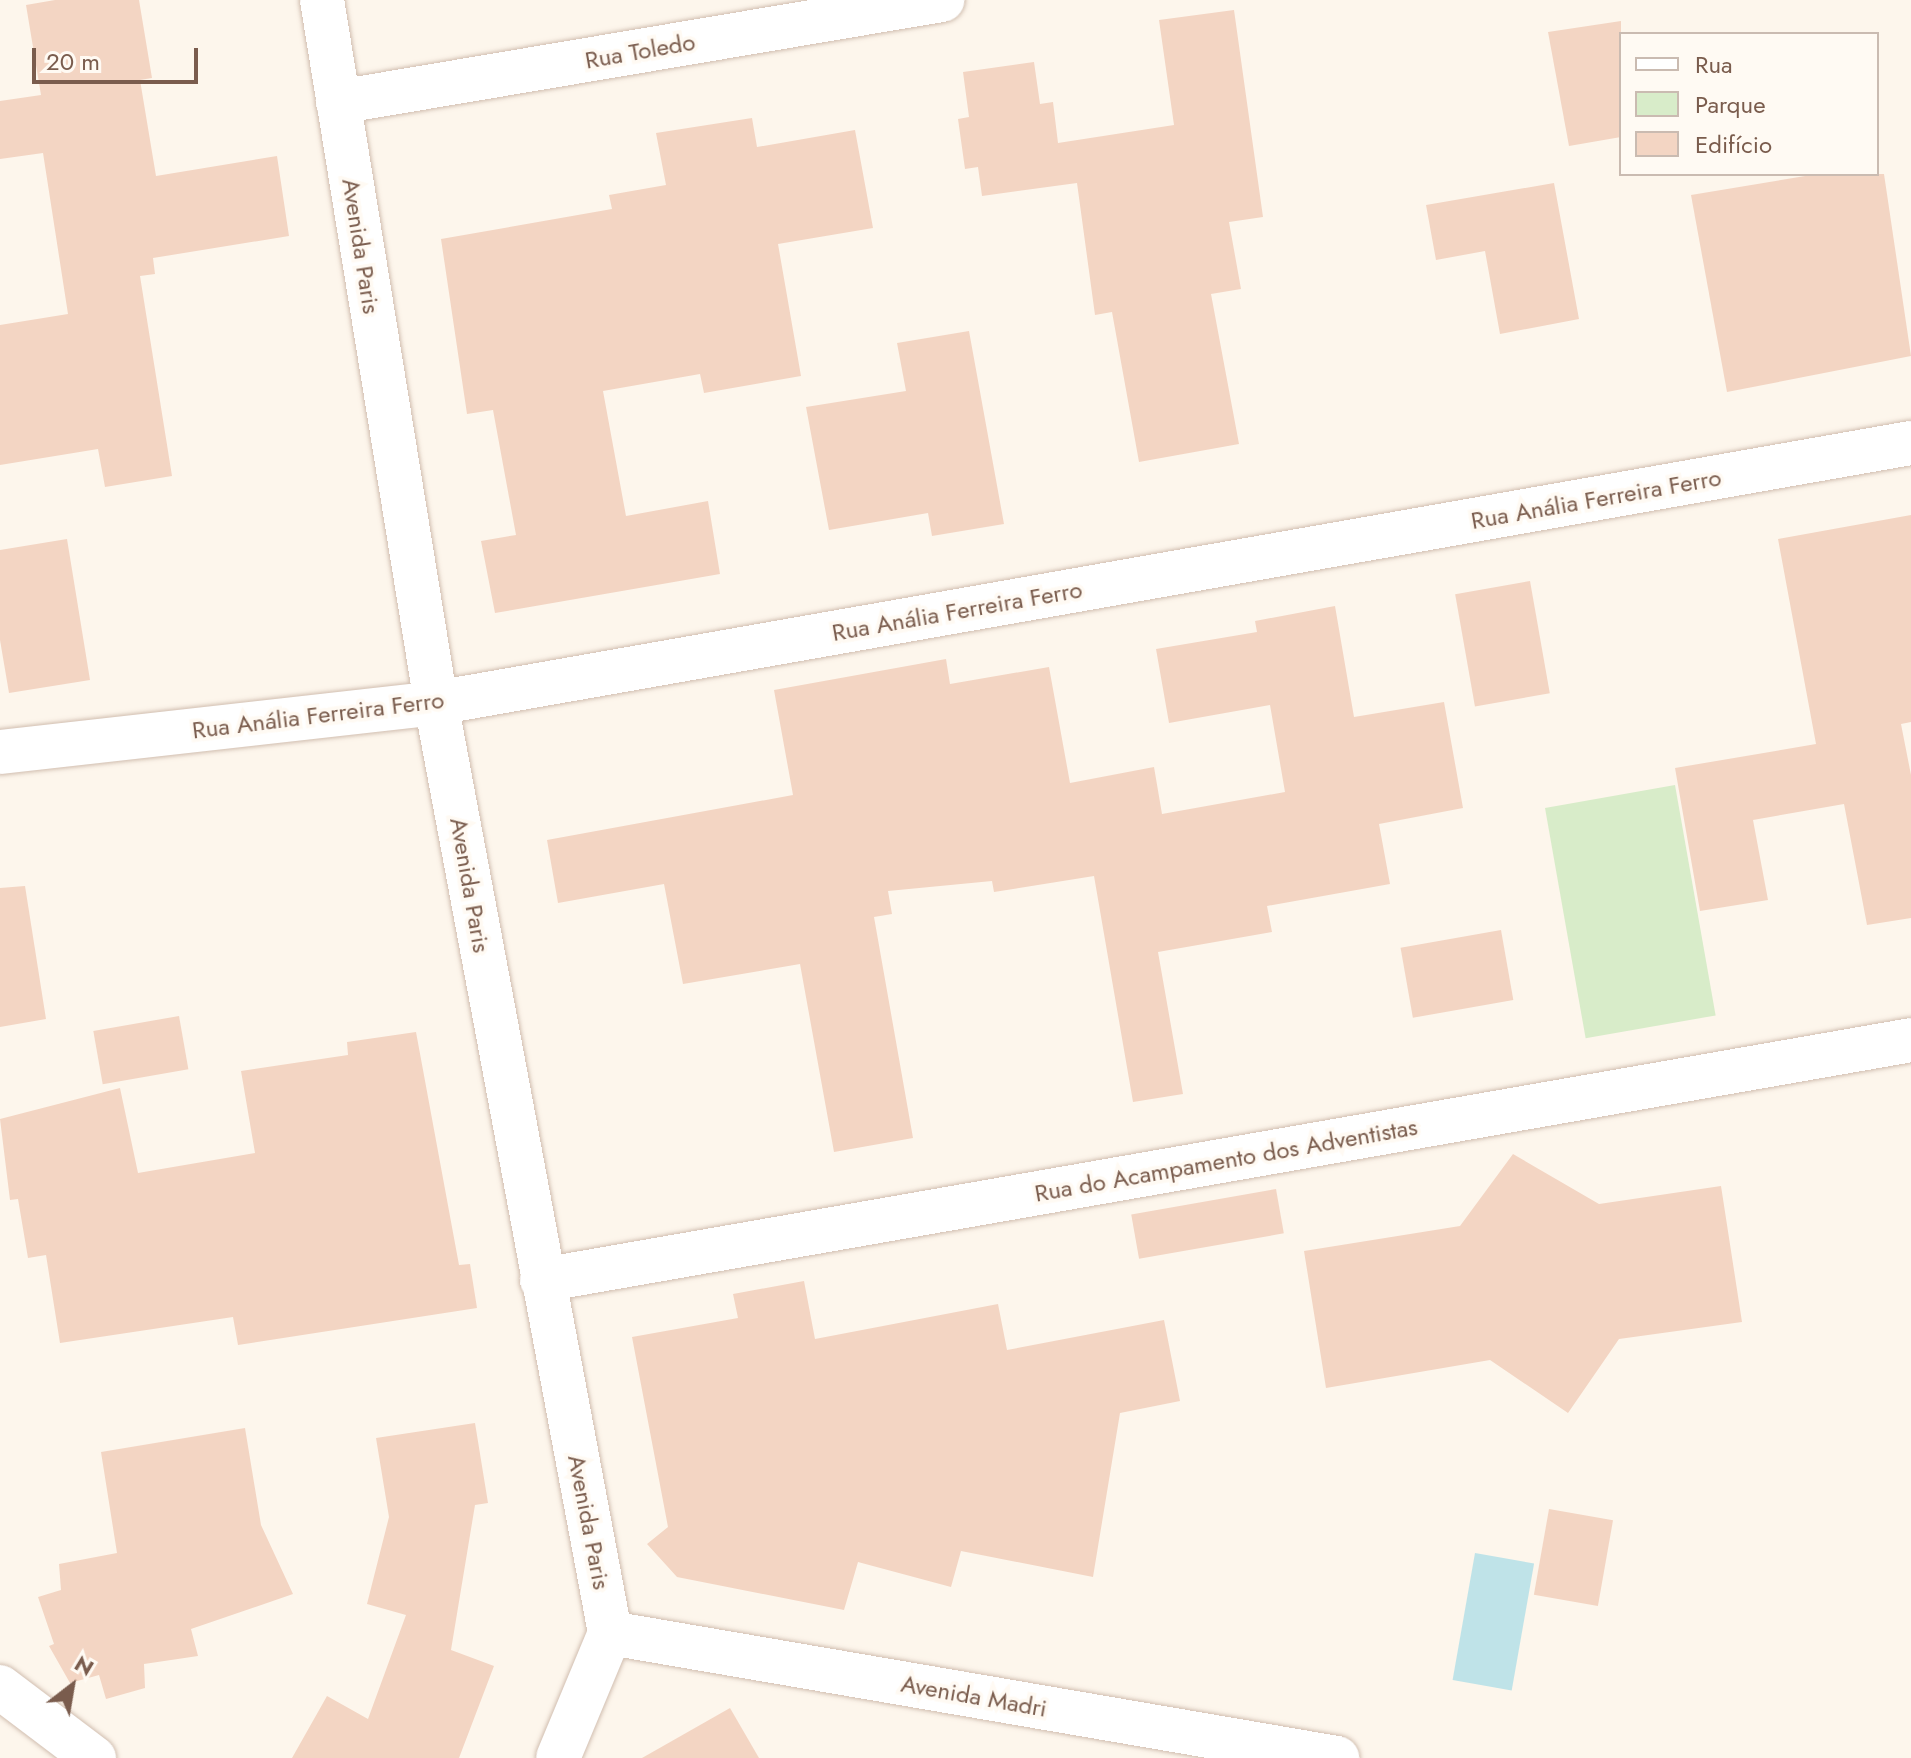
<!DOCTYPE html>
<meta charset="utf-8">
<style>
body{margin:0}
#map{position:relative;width:1911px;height:1758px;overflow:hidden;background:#fdf6ec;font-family:Jost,sans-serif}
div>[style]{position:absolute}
.green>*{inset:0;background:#d8ecc9;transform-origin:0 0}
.water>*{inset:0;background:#bfe3e8;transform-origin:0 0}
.building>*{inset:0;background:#f3d5c3;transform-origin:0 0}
.roads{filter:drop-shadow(0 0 2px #d1beb0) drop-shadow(0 0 2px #d1beb0)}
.street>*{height:44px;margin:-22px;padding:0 22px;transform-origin:22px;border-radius:22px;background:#fff}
.secondary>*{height:44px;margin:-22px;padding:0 22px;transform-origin:22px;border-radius:22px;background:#fff}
span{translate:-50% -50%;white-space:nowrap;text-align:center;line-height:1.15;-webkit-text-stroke:7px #fffaf3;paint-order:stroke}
.street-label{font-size:24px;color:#7a5c4d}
.legend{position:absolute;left:1619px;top:32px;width:260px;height:144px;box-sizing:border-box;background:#fffaf3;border:2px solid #cabbb1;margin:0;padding:10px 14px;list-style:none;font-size:24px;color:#7a5c4d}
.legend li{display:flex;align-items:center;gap:16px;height:40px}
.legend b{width:40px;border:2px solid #cabbb1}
.north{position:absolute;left:32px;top:1646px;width:80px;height:80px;-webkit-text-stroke:6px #fffaf3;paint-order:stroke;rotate:31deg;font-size:22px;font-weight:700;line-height:32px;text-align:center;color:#7a5c4d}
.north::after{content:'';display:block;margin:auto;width:28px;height:36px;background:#7a5c4d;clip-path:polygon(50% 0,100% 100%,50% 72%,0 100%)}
.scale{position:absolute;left:32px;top:48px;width:166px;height:36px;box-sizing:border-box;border:4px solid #7a5c4d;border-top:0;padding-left:10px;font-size:24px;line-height:28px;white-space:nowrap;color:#7a5c4d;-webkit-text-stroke:6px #fffaf3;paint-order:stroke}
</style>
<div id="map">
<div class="green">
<div style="left:1675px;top:785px;width:234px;height:132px;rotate:80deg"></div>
</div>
<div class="water">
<div style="left:1475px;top:1553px;width:60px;height:129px;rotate:10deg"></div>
</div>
<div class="building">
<div style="clip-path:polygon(55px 0,139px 0,152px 78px,140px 80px,156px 176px,277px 156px,289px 236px,153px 258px,155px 274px,140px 276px,172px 476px,105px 487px,98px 449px,0 465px,0 325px,68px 314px,43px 153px,0 159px,0 101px,41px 95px,26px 5px)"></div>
<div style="clip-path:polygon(1234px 10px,1263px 217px,1229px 222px,1241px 289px,1211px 294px,1239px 444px,1139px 462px,1112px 312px,1095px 315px,1077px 183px,982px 196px,978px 167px,965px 169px,958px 119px,969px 117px,963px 72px,1034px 62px,1040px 104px,1053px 102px,1058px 143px,1174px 125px,1159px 20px)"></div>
<div style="clip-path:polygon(1621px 21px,1621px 137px,1569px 146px,1548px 32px)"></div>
<div style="clip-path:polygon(752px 118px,757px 147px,855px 130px,873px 228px,778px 244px,801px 376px,704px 393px,700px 374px,603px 391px,626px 516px,708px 501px,720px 574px,495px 613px,481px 541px,516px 535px,493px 410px,467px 414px,441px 239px,612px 209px,609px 195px,666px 185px,656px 133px)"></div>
<div style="clip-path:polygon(1817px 174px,1884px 174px,1911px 356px,1727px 392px,1691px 195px)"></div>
<div style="clip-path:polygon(1554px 183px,1579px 319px,1500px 334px,1485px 251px,1436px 260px,1426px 205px)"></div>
<div style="clip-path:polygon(969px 331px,1004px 524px,932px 536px,928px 513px,829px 530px,806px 407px,906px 391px,897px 343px)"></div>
<div style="clip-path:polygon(1911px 515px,1911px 722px,1901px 724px,1911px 775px,1911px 918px,1867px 925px,1844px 804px,1753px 820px,1768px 900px,1700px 911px,1675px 768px,1816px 744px,1778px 539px)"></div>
<div style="clip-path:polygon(67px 539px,90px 680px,9px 693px,0 640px,0 550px)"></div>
<div style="left:1530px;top:581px;width:114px;height:76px;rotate:80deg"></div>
<div style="clip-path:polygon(1335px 606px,1354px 717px,1444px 702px,1463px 808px,1379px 824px,1390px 884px,1267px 906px,1272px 932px,1158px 952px,1183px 1094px,1133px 1102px,1094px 876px,994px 892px,992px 881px,888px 891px,892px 914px,874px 917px,913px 1138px,834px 1152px,800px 964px,683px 984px,664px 884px,558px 903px,547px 840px,793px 795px,774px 690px,946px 659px,950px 684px,1049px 667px,1070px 783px,1154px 767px,1162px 814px,1285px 792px,1270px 705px,1169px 723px,1156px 649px,1257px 632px,1255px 621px)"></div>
<div style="clip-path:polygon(25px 886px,46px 1019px,0 1027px,0 888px)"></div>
<div style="left:1501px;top:930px;width:71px;height:102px;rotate:80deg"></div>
<div style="left:179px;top:1016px;width:54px;height:87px;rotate:80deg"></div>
<div style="clip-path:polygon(416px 1032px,459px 1265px,470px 1264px,477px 1308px,238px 1345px,233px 1317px,60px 1343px,46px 1255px,28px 1258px,18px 1199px,10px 1200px,0 1119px,120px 1088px,138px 1173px,255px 1153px,241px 1071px,348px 1055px,347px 1042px)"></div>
<div style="clip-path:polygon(1513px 1154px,1599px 1204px,1721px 1186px,1742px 1322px,1619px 1339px,1568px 1413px,1490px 1360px,1326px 1388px,1304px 1251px,1460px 1226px)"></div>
<div style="left:1276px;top:1189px;width:45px;height:147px;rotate:80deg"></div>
<div style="clip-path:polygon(804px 1281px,815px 1339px,998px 1304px,1007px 1350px,1164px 1320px,1180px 1401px,1120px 1413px,1093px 1577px,961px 1551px,951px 1587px,858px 1562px,844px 1610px,677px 1577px,647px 1544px,668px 1527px,632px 1337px,738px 1318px,733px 1294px)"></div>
<div style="clip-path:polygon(475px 1423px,488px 1503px,475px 1505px,451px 1650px,494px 1666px,459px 1758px,292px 1758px,327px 1696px,368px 1719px,406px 1615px,367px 1604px,389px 1517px,376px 1438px)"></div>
<div style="clip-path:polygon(245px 1428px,261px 1525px,293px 1594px,191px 1629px,198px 1656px,144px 1664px,145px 1688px,106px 1699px,99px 1675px,70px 1683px,49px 1646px,54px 1644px,38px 1597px,61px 1590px,59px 1564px,117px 1553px,101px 1452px)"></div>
<div style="left:1549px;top:1509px;width:65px;height:87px;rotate:10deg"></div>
<div style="clip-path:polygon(730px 1708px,759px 1758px,642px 1758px)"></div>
</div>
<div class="roads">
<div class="street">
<div style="left:338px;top:102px;width:613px;rotate:-9.59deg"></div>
<div style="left:0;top:752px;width:439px;rotate:-6.4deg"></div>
<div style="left:436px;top:703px;width:1498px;rotate:-10deg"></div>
<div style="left:542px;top:1280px;width:1390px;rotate:-9.94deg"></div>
<div style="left:610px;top:1633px;width:738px;rotate:9.76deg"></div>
<div style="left:0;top:1687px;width:118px;rotate:37.1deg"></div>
</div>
<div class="secondary">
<div style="left:322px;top:0;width:712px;rotate:80.79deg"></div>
<div style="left:436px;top:703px;width:946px;rotate:79.4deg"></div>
<div style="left:610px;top:1633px;width:135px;rotate:112.6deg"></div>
</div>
</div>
<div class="street-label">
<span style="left:640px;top:51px;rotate:-10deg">Rua Toledo</span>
<span style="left:361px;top:246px;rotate:81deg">Avenida Paris</span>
<span style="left:1596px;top:499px;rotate:-10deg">Rua Anália Ferreira Ferro</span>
<span style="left:957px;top:611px;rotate:-10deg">Rua Anália Ferreira Ferro</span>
<span style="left:318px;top:715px;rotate:-7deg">Rua Anália Ferreira Ferro</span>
<span style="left:470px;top:885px;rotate:80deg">Avenida Paris</span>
<span style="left:1226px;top:1160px;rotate:-10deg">Rua do Acampamento dos Adventistas</span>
<span style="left:589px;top:1522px;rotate:79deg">Avenida Paris</span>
<span style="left:974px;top:1696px;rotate:10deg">Avenida Madri</span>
</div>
<ul class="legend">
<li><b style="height:10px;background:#fff"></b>Rua</li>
<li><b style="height:22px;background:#d8ecc9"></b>Parque</li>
<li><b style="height:22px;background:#f3d5c3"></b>Edifício</li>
</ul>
<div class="north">N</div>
<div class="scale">20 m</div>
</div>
